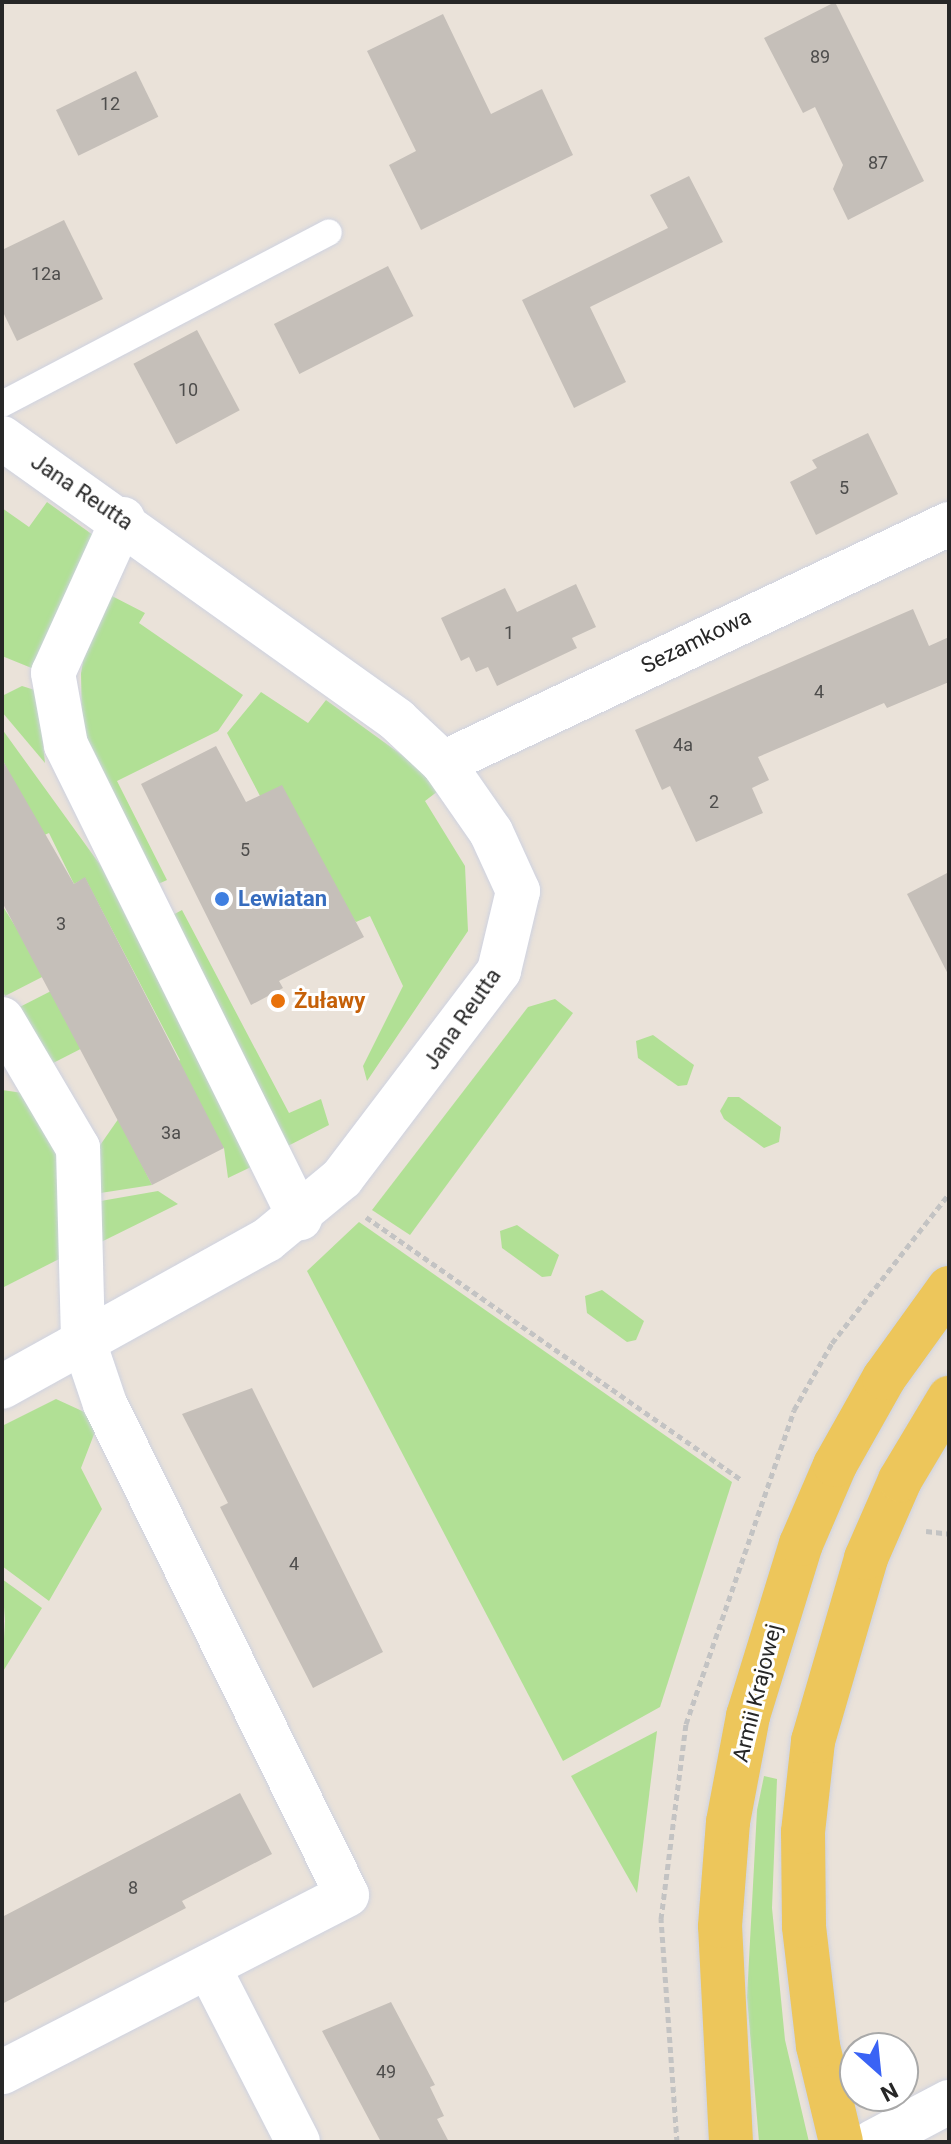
<!DOCTYPE html>
<meta charset="utf-8">
<style>
body{margin:0}
#map{position:relative;width:951px;height:2144px;overflow:hidden;background:#eae2d9;font-family:Roboto,sans-serif}
div>[style]{position:absolute}
.green>*{inset:0;background:#b1e095;transform-origin:0 0}
.building>*{inset:0;background:#c5bfb9;transform-origin:0 0}
.path>*{height:5px;margin-top:-2.5px;transform-origin:0;background:repeating-linear-gradient(90deg,#c3c3c3 0 6px,transparent 0 10px)}
.roads{filter:drop-shadow(0 0 2px #ced2e0) drop-shadow(0 0 2px #ced2e0)}
.service>*{height:26px;margin:-13px;padding:0 13px;transform-origin:13px;border-radius:13px;background:#fff}
.minor>*{height:44px;margin:-22px;padding:0 22px;transform-origin:22px;border-radius:22px;background:#fff}
.primary>*{height:44px;margin:-22px;padding:0 22px;transform-origin:22px;border-radius:22px;background:#edc65b}
.dots>*{width:22px;height:22px;translate:-50% -50%;box-sizing:border-box;border:4px solid #fff;border-radius:50%}
span{translate:-50% -50%;white-space:nowrap;text-align:center;line-height:1.15;-webkit-text-stroke:6px #fff;paint-order:stroke}
.number-label{font-size:18px;color:#4e4d4c}
.number-label span{-webkit-text-stroke-width:0}
.street-label{font-size:22px;color:#272727}
.shop-label{font-size:22px;color:#366cbe;font-weight:700}
.left{translate:0 -50%;text-align:left}
.food-label{font-size:22px;color:#c56008;font-weight:700}
.frame{position:absolute;inset:0;border:4px solid #272727;pointer-events:none}
.north{position:absolute;left:839px;top:2032px;width:80px;height:80px;box-sizing:border-box;background:#fff;border:2px solid #a9a9a9;border-radius:50%;rotate:153deg;font-size:22px;font-weight:700;line-height:32px;text-align:center;color:#272727}
.north::after{content:'';display:block;margin:auto;width:28px;height:36px;background:#3a63f5;clip-path:polygon(50% 0,100% 100%,50% 72%,0 100%)}
</style>
<div id="map">
<div class="green">
<div style="clip-path:polygon(47px 502px,93px 535px,34px 669px,2px 656px,2px 508px,29px 527px)"></div>
<div style="clip-path:polygon(110px 595px,145px 613px,139px 623px,243px 695px,218px 731px,117px 781px,167px 880px,156px 885px,82px 730px,81px 673px,89px 627px)"></div>
<div style="clip-path:polygon(22px 686px,38px 691px,45px 763px,2px 712px,2px 696px)"></div>
<div style="clip-path:polygon(261px 692px,308px 723px,326px 700px,417px 766px,438px 791px,425px 801px,465px 866px,468px 931px,367px 1081px,363px 1066px,403px 986px,370px 916px,356px 922px,260px 796px,227px 733px)"></div>
<div style="clip-path:polygon(2px 729px,101px 866px,251px 1167px,228px 1178px,224px 1148px,150px 1076px,180px 1060px,85px 878px,74px 884px,49px 833px,42px 836px,2px 759px)"></div>
<div style="clip-path:polygon(2px 905px,46px 975px,5px 996px,2px 990px)"></div>
<div style="clip-path:polygon(182px 910px,289px 1113px,321px 1099px,329px 1125px,280px 1150px,169px 917px)"></div>
<div style="left:53px;top:990px;width:65px;height:44px;rotate:63deg"></div>
<div style="clip-path:polygon(555px 999px,573px 1013px,410px 1235px,372px 1210px,528px 1007px)"></div>
<div style="clip-path:polygon(653px 1035px,694px 1065px,687px 1085px,678px 1086px,638px 1058px,636px 1041px)"></div>
<div style="clip-path:polygon(2px 1090px,30px 1094px,66px 1155px,67px 1255px,2px 1288px)"></div>
<div style="clip-path:polygon(728px 1097px,739px 1097px,781px 1127px,779px 1142px,764px 1148px,724px 1119px,720px 1111px)"></div>
<div style="clip-path:polygon(119px 1118px,152px 1185px,94px 1194px,96px 1151px)"></div>
<div style="clip-path:polygon(158px 1191px,178px 1204px,93px 1246px,95px 1202px)"></div>
<div style="clip-path:polygon(359px 1222px,732px 1482px,660px 1707px,563px 1761px,307px 1271px)"></div>
<div style="clip-path:polygon(517px 1225px,559px 1255px,551px 1276px,542px 1277px,502px 1248px,500px 1231px)"></div>
<div style="clip-path:polygon(602px 1290px,644px 1321px,636px 1340px,627px 1342px,587px 1313px,585px 1296px)"></div>
<div style="clip-path:polygon(56px 1399px,93px 1416px,98px 1424px,81px 1468px,102px 1509px,49px 1601px,2px 1566px,2px 1426px)"></div>
<div style="clip-path:polygon(2px 1579px,42px 1608px,2px 1673px,5px 1621px)"></div>
<div style="clip-path:polygon(657px 1731px,637px 1893px,571px 1776px)"></div>
<div style="clip-path:polygon(764px 1776px,777px 1779px,772px 1908px,785px 2040px,809px 2142px,759px 2142px,747px 1997px,757px 1810px)"></div>
</div>
<div class="building">
<div style="clip-path:polygon(835px 2px,924px 181px,848px 220px,833px 189px,843px 165px,815px 107px,803px 113px,764px 38px)"></div>
<div style="clip-path:polygon(443px 14px,491px 114px,542px 89px,573px 155px,421px 230px,389px 165px,416px 151px,367px 51px)"></div>
<div style="left:136px;top:71px;width:51px;height:89px;rotate:64deg"></div>
<div style="clip-path:polygon(689px 176px,723px 242px,590px 307px,626px 382px,574px 408px,522px 300px,668px 228px,650px 195px)"></div>
<div style="clip-path:polygon(64px 220px,103px 299px,17px 341px,2px 310px,2px 250px)"></div>
<div style="left:388px;top:266px;width:56px;height:128px;rotate:63deg"></div>
<div style="left:197px;top:330px;width:91px;height:72px;rotate:62deg"></div>
<div style="clip-path:polygon(868px 433px,898px 494px,816px 535px,790px 482px,817px 468px,812px 460px)"></div>
<div style="clip-path:polygon(576px 584px,596px 627px,572px 638px,577px 648px,497px 686px,488px 667px,476px 672px,469px 657px,461px 661px,441px 618px,505px 588px,517px 612px)"></div>
<div style="clip-path:polygon(913px 609px,929px 646px,949px 637px,949px 682px,887px 708px,884px 703px,758px 757px,769px 780px,752px 788px,763px 813px,696px 842px,670px 786px,662px 790px,635px 730px)"></div>
<div style="clip-path:polygon(216px 746px,246px 802px,282px 785px,364px 937px,279px 981px,283px 988px,251px 1005px,141px 784px)"></div>
<div style="clip-path:polygon(2px 759px,74px 884px,85px 877px,224px 1148px,152px 1185px,2px 902px)"></div>
<div style="clip-path:polygon(949px 872px,949px 976px,907px 894px)"></div>
<div style="clip-path:polygon(252px 1388px,383px 1652px,313px 1688px,220px 1507px,228px 1503px,182px 1414px)"></div>
<div style="clip-path:polygon(240px 1793px,272px 1854px,182px 1901px,186px 1908px,2px 2004px,2px 1917px)"></div>
<div style="clip-path:polygon(391px 2002px,435px 2085px,430px 2087px,444px 2116px,437px 2119px,449px 2142px,381px 2142px,322px 2031px)"></div>
</div>
<div class="path">
<div style="left:366px;top:1217px;width:459px;rotate:35deg"></div>
<div style="left:926px;top:1531px;width:23px;rotate:7deg"></div>
<div style="left:677px;top:2142px;width:224px;rotate:-94.1deg"></div>
<div style="left:661px;top:1919px;width:197px;rotate:-82.7deg"></div>
<div style="left:686px;top:1724px;width:332px;rotate:-71deg"></div>
<div style="left:794px;top:1410px;width:77px;rotate:-60.4deg"></div>
<div style="left:832px;top:1343px;width:189px;rotate:-51.9deg"></div>
</div>
<div class="roads">
<div class="service">
<div style="left:2px;top:404px;width:369px;rotate:-27.7deg"></div>
</div>
<div class="minor">
<div style="left:2px;top:438px;width:485px;rotate:35.5deg"></div>
<div style="left:397px;top:720px;width:63px;rotate:43.1deg"></div>
<div style="left:443px;top:763px;width:84px;rotate:55.2deg"></div>
<div style="left:491px;top:832px;width:65px;rotate:65.4deg"></div>
<div style="left:518px;top:891px;width:82px;rotate:103.4deg"></div>
<div style="left:499px;top:971px;width:260px;rotate:127.2deg"></div>
<div style="left:342px;top:1178px;width:97px;rotate:140.4deg"></div>
<div style="left:267px;top:1240px;width:303px;rotate:151deg"></div>
<div style="left:123px;top:519px;width:169px;rotate:114.4deg"></div>
<div style="left:53px;top:673px;width:73px;rotate:79.8deg"></div>
<div style="left:66px;top:745px;width:528px;rotate:63.68deg"></div>
<div style="left:443px;top:763px;width:560px;rotate:-25.28deg"></div>
<div style="left:2px;top:1019px;width:150px;rotate:59.5deg"></div>
<div style="left:78px;top:1148px;width:191px;rotate:88.5deg"></div>
<div style="left:83px;top:1339px;width:69px;rotate:71.3deg"></div>
<div style="left:105px;top:1404px;width:547px;rotate:63.76deg"></div>
<div style="left:347px;top:1895px;width:388px;rotate:152.8deg"></div>
<div style="left:209px;top:1968px;width:195px;rotate:62.9deg"></div>
<div style="left:873px;top:2142px;width:86px;rotate:-27.8deg"></div>
</div>
<div class="primary">
<div style="left:731px;top:2142px;width:216px;rotate:-92.9deg"></div>
<div style="left:720px;top:1926px;width:104px;rotate:-85.6deg"></div>
<div style="left:728px;top:1822px;width:108px;rotate:-79.3deg"></div>
<div style="left:748px;top:1716px;width:180px;rotate:-72.9deg"></div>
<div style="left:801px;top:1544px;width:86px;rotate:-66.7deg"></div>
<div style="left:835px;top:1465px;width:100px;rotate:-60.6deg"></div>
<div style="left:884px;top:1378px;width:111px;rotate:-54.2deg"></div>
<div style="left:841px;top:2142px;width:99px;rotate:-103.5deg"></div>
<div style="left:818px;top:2046px;width:121px;rotate:-96.7deg"></div>
<div style="left:804px;top:1926px;width:94px;rotate:-90.6deg"></div>
<div style="left:803px;top:1832px;width:92px;rotate:-83.7deg"></div>
<div style="left:813px;top:1741px;width:191px;rotate:-73.8deg"></div>
<div style="left:866px;top:1558px;width:85px;rotate:-66.4deg"></div>
<div style="left:900px;top:1480px;width:96px;rotate:-59.1deg"></div>
</div>
</div>
<div class="dots">
<div style="left:222px;top:899px;background:#3f7fe0"></div>
<div style="left:278px;top:1001px;background:#e8710a"></div>
</div>
<div class="number-label">
<span style="left:820px;top:57px">89</span>
<span style="left:110px;top:104px">12</span>
<span style="left:878px;top:163px">87</span>
<span style="left:46px;top:274px">12a</span>
<span style="left:188px;top:390px">10</span>
<span style="left:844px;top:488px">5</span>
<span style="left:509px;top:633px">1</span>
<span style="left:819px;top:692px">4</span>
<span style="left:683px;top:745px">4a</span>
<span style="left:714px;top:802px">2</span>
<span style="left:245px;top:850px">5</span>
<span style="left:61px;top:924px">3</span>
<span style="left:171px;top:1133px">3a</span>
<span style="left:294px;top:1564px">4</span>
<span style="left:133px;top:1888px">8</span>
<span style="left:386px;top:2072px">49</span>
</div>
<div class="street-label">
<span style="left:82px;top:492px;rotate:34deg">Jana Reutta</span>
<span style="left:696px;top:641px;rotate:-26deg">Sezamkowa</span>
<span style="left:462px;top:1019px;rotate:-55deg">Jana Reutta</span>
<span style="left:757px;top:1693px;rotate:-76deg">Armii Krajowej</span>
</div>
<div class="shop-label">
<span class="left" style="left:238px;top:899px">Lewiatan</span>
</div>
<div class="food-label">
<span class="left" style="left:294px;top:1001px">Żuławy</span>
</div>
<div class="frame"></div>
<div class="north">N</div>
</div>
